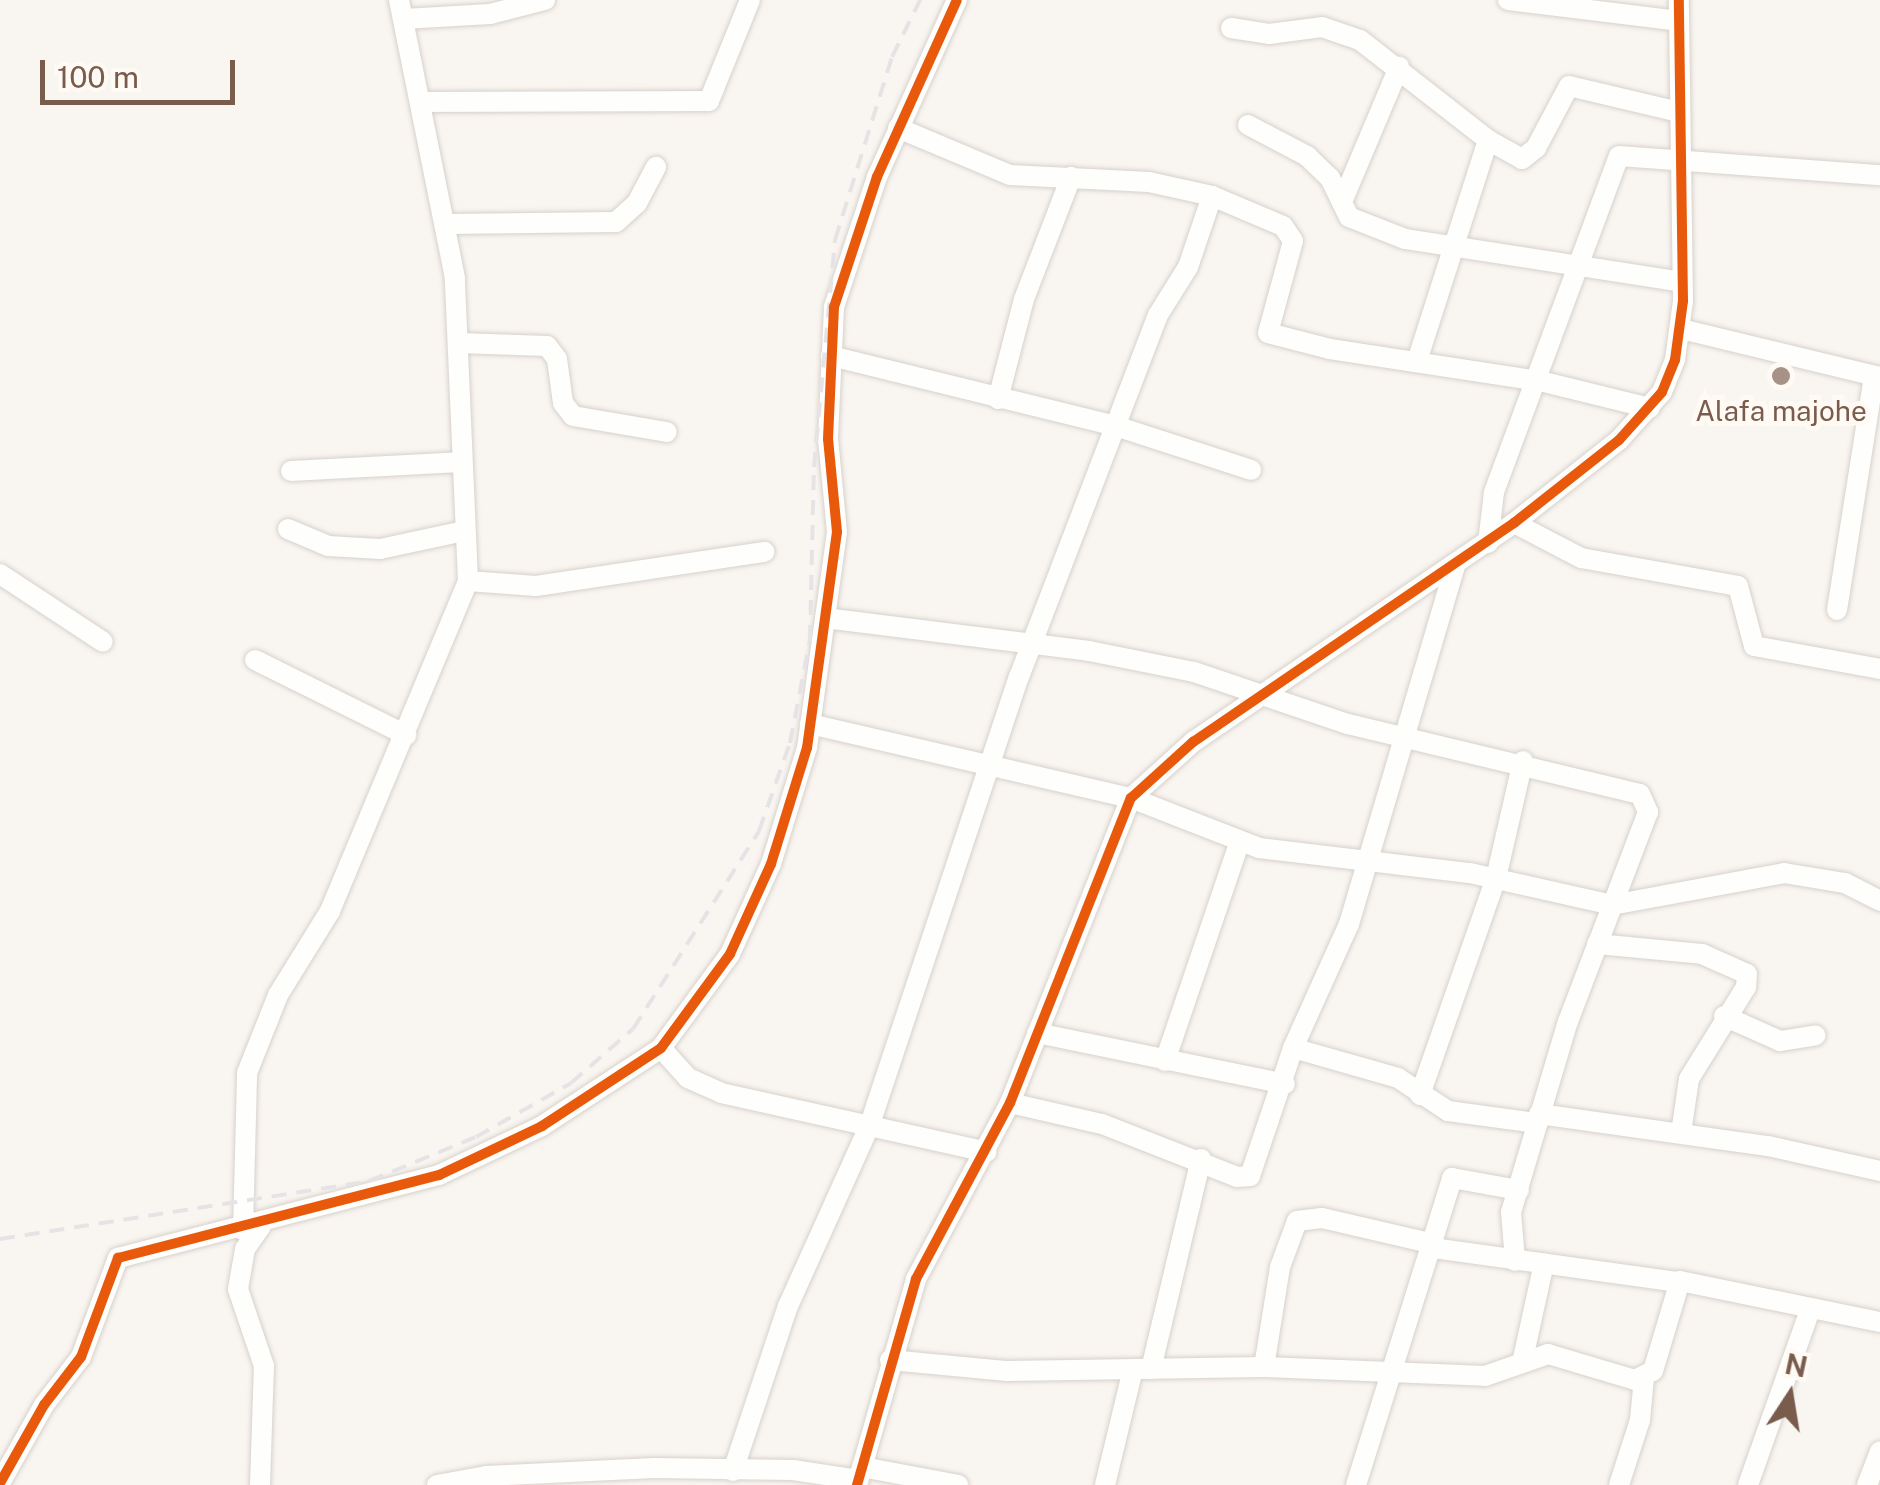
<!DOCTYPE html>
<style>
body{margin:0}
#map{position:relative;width:1880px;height:1485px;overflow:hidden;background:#f9f5f0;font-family:"Public Sans",sans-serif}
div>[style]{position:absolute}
.roads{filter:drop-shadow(0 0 2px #d7d1cb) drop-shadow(0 0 2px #d7d1cb)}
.minor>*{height:20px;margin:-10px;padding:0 10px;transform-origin:10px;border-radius:10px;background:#fefefd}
.rail>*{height:4px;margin-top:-2px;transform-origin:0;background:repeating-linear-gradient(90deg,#e6e3e7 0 15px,transparent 0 25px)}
.cycleway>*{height:10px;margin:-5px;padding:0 5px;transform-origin:5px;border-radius:5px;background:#e8590c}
.dots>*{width:28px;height:28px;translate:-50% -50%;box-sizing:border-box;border:5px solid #fffaf3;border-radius:50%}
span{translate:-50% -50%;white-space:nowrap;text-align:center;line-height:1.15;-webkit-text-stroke:10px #fffaf3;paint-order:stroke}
.poi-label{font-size:28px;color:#7a5c4d}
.north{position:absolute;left:1740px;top:1345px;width:100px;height:100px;-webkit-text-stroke:8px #fffaf3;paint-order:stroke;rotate:12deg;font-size:28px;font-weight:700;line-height:40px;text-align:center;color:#7a5c4d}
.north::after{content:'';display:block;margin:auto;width:35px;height:45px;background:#7a5c4d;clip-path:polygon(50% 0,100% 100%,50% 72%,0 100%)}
.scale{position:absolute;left:40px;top:60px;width:195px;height:45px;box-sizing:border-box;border:5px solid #7a5c4d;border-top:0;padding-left:12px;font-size:30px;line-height:35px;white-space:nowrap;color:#7a5c4d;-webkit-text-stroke:8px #fffaf3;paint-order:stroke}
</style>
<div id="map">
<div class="roads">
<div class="minor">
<div style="left:1508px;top:0;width:172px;rotate:7deg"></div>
<div style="left:404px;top:19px;width:86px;rotate:-3.3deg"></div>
<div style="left:490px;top:14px;width:57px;rotate:-14.3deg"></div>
<div style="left:1231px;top:28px;width:38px;rotate:9deg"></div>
<div style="left:1269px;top:34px;width:53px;rotate:-7.5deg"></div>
<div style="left:1322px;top:27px;width:40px;rotate:18.9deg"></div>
<div style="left:1360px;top:40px;width:162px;rotate:38deg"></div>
<div style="left:1488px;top:140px;width:39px;rotate:29deg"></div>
<div style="left:1522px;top:159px;width:18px;rotate:-38deg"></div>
<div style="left:1536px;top:148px;width:70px;rotate:-62deg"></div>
<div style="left:1569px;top:86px;width:113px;rotate:13.3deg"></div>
<div style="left:422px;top:102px;width:287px;rotate:-0.2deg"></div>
<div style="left:709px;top:101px;width:109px;rotate:-67.9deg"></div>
<div style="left:1248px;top:125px;width:67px;rotate:27.7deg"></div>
<div style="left:1307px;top:156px;width:32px;rotate:44deg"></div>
<div style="left:1330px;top:178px;width:43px;rotate:64deg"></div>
<div style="left:1349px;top:217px;width:60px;rotate:21.4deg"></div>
<div style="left:1405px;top:239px;width:280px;rotate:8.8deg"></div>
<div style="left:898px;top:128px;width:121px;rotate:22.8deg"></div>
<div style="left:1010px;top:175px;width:139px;rotate:2.9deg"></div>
<div style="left:1149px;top:182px;width:65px;rotate:12.5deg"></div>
<div style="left:1212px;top:196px;width:77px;rotate:22.9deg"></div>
<div style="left:1283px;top:226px;width:18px;rotate:56deg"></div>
<div style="left:1293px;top:241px;width:95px;rotate:105.2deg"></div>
<div style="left:1268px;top:333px;width:64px;rotate:14.5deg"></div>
<div style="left:1330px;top:349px;width:212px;rotate:8.7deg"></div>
<div style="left:1540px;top:381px;width:113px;rotate:13.8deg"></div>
<div style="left:1342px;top:202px;width:147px;rotate:-67.1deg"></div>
<div style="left:448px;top:224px;width:168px;rotate:-0.7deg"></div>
<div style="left:616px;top:222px;width:28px;rotate:-42deg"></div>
<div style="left:637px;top:203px;width:41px;rotate:-62.2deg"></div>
<div style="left:1681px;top:329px;width:205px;rotate:13.6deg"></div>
<div style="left:459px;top:343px;width:88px;rotate:2deg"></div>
<div style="left:547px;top:346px;width:16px;rotate:52deg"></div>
<div style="left:557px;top:359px;width:44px;rotate:82.2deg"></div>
<div style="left:563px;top:403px;width:16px;rotate:52deg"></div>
<div style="left:573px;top:416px;width:95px;rotate:9.7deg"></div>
<div style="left:831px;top:356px;width:297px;rotate:13.8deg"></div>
<div style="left:1119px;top:427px;width:139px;rotate:18deg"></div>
<div style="left:1418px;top:358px;width:229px;rotate:-72.2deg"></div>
<div style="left:998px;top:399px;width:103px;rotate:-75.4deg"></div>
<div style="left:1024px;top:299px;width:131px;rotate:-68.9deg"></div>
<div style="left:291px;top:471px;width:169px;rotate:-3deg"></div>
<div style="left:1514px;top:523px;width:76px;rotate:27.6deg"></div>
<div style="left:1581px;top:558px;width:159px;rotate:10.1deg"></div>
<div style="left:1738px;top:586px;width:62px;rotate:75.1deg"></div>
<div style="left:1754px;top:646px;width:128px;rotate:10.3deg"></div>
<div style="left:288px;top:529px;width:43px;rotate:23deg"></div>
<div style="left:328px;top:546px;width:52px;rotate:3.3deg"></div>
<div style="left:380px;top:549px;width:86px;rotate:-12.1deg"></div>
<div style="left:1488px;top:543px;width:51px;rotate:-83.3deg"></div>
<div style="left:1494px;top:492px;width:358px;rotate:-69.6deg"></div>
<div style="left:1619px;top:156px;width:262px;rotate:4.2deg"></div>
<div style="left:0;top:574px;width:123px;rotate:33.4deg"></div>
<div style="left:468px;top:581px;width:68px;rotate:4.2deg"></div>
<div style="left:536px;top:586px;width:231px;rotate:-8.5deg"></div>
<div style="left:1837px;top:610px;width:237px;rotate:-81deg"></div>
<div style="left:825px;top:618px;width:266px;rotate:7.1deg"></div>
<div style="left:1089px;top:651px;width:107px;rotate:11.3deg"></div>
<div style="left:1194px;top:672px;width:163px;rotate:18.7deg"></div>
<div style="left:1348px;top:724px;width:300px;rotate:13.5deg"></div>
<div style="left:1640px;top:794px;width:20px;rotate:66deg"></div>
<div style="left:1648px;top:812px;width:224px;rotate:110.9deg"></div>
<div style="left:1568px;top:1021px;width:199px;rotate:106.6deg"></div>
<div style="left:1511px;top:1212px;width:49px;rotate:85.3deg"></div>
<div style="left:255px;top:660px;width:169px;rotate:26.4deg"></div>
<div style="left:810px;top:724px;width:329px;rotate:13deg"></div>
<div style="left:1131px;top:798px;width:137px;rotate:21.3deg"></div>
<div style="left:1259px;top:848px;width:212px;rotate:6.8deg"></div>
<div style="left:1470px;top:873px;width:146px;rotate:12.7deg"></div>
<div style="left:1612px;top:905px;width:175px;rotate:-10.5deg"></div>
<div style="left:1784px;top:873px;width:62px;rotate:9.3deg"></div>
<div style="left:1845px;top:883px;width:39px;rotate:27deg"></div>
<div style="left:1597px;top:944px;width:105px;rotate:5.4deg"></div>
<div style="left:1702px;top:954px;width:49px;rotate:24deg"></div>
<div style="left:1747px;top:974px;width:13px;rotate:94deg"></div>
<div style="left:1746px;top:987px;width:108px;rotate:121.8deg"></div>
<div style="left:1689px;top:1079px;width:55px;rotate:98.4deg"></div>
<div style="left:1724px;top:1016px;width:61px;rotate:24.1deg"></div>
<div style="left:1780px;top:1041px;width:36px;rotate:-9deg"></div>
<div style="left:1037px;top:1033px;width:253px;rotate:11.6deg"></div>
<div style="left:661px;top:1048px;width:40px;rotate:48deg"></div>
<div style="left:688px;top:1078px;width:36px;rotate:24deg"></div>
<div style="left:721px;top:1093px;width:272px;rotate:12.5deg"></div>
<div style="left:1293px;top:1048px;width:109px;rotate:15.9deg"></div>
<div style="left:1398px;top:1078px;width:60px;rotate:33.4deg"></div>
<div style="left:1448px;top:1111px;width:90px;rotate:7.7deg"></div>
<div style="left:1165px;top:1061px;width:229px;rotate:-71.2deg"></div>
<div style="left:1420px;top:1095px;width:230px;rotate:-70.7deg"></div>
<div style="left:1496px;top:878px;width:120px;rotate:-77deg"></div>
<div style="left:1010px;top:1103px;width:94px;rotate:12.9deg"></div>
<div style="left:1102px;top:1124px;width:145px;rotate:21.4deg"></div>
<div style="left:1237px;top:1177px;width:13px;rotate:-4deg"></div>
<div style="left:1250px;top:1176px;width:135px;rotate:-71.4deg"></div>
<div style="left:1293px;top:1048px;width:136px;rotate:-65.7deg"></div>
<div style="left:1349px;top:924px;width:372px;rotate:-73.5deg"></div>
<div style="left:1539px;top:1114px;width:231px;rotate:8deg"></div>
<div style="left:1768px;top:1146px;width:115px;rotate:12.6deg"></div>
<div style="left:243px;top:1230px;width:157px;rotate:-88.5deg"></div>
<div style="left:247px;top:1073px;width:84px;rotate:-68.3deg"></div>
<div style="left:278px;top:995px;width:99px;rotate:-58.2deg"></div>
<div style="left:330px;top:911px;width:358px;rotate:-67.3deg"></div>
<div style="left:468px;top:581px;width:303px;rotate:-92.5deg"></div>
<div style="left:455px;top:278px;width:284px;rotate:-101.4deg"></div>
<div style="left:1433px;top:1248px;width:247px;rotate:7.9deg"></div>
<div style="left:890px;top:1360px;width:118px;rotate:5.4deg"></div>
<div style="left:1007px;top:1371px;width:257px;rotate:-0.9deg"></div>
<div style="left:1264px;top:1367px;width:221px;rotate:2.3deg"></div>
<div style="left:1485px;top:1376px;width:67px;rotate:-19.2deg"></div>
<div style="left:1548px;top:1354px;width:91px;rotate:16.6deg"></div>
<div style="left:1635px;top:1380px;width:20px;rotate:-27deg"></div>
<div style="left:1653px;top:1371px;width:94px;rotate:-73.3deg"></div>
<div style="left:1680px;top:1281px;width:204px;rotate:11.6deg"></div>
<div style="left:1522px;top:1363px;width:102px;rotate:-77.6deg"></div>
<div style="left:1264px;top:1367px;width:101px;rotate:-80.9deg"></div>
<div style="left:1280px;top:1267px;width:49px;rotate:-69.7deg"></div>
<div style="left:1297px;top:1221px;width:25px;rotate:-7deg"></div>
<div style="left:1322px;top:1218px;width:115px;rotate:13.1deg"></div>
<div style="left:1151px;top:1369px;width:216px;rotate:-76.6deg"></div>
<div style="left:862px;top:1467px;width:98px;rotate:10.6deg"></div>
<div style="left:733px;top:1471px;width:174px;rotate:-71.6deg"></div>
<div style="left:788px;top:1306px;width:200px;rotate:-65.7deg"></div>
<div style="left:870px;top:1124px;width:471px;rotate:-71.6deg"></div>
<div style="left:1019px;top:677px;width:388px;rotate:-69deg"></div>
<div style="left:1158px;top:315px;width:57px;rotate:-58deg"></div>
<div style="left:1188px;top:267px;width:75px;rotate:-71.3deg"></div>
<div style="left:0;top:1483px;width:90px;rotate:-60.6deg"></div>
<div style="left:44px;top:1405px;width:61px;rotate:-52.4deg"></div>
<div style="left:81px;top:1357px;width:106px;rotate:-69.5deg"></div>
<div style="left:118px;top:1258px;width:332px;rotate:-14.5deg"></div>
<div style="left:439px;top:1175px;width:114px;rotate:-25.4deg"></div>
<div style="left:542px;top:1126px;width:142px;rotate:-33.2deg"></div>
<div style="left:661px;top:1048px;width:117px;rotate:-53.7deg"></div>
<div style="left:730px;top:954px;width:99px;rotate:-65.5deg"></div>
<div style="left:771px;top:864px;width:121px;rotate:-72.8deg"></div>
<div style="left:807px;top:748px;width:218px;rotate:-82.1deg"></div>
<div style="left:837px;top:532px;width:93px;rotate:-95.5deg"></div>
<div style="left:828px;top:439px;width:132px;rotate:-87.4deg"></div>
<div style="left:834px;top:307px;width:137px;rotate:-71.7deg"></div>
<div style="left:877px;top:177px;width:194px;rotate:-65.7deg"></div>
<div style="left:260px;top:1485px;width:119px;rotate:-88.1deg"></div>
<div style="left:264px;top:1366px;width:81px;rotate:-108.7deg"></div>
<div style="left:238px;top:1289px;width:41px;rotate:-80.1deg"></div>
<div style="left:245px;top:1249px;width:28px;rotate:-55deg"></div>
<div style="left:437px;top:1485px;width:50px;rotate:-10.4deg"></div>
<div style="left:486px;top:1476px;width:168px;rotate:-2.7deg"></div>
<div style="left:654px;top:1468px;width:139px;rotate:0.8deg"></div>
<div style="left:793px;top:1470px;width:66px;rotate:8.7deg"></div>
<div style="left:857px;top:1485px;width:214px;rotate:-74deg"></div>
<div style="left:916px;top:1279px;width:200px;rotate:-61.9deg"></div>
<div style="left:1010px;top:1103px;width:328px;rotate:-68.4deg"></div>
<div style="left:1131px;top:798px;width:84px;rotate:-42.1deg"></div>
<div style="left:1193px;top:742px;width:389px;rotate:-34.3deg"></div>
<div style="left:1514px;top:523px;width:134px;rotate:-38.3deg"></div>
<div style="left:1619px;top:440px;width:64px;rotate:-48.1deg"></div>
<div style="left:1662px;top:392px;width:35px;rotate:-68deg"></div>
<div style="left:1675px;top:360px;width:60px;rotate:-82.3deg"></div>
<div style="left:1683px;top:301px;width:301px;rotate:-90.8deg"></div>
<div style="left:1105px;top:1485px;width:119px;rotate:-76.4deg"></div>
<div style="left:1356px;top:1485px;width:322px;rotate:-72.6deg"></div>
<div style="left:1452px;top:1178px;width:68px;rotate:10.2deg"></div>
<div style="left:1619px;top:1485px;width:68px;rotate:-72.1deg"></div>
<div style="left:1640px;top:1420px;width:42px;rotate:-84.6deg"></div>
<div style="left:1748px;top:1485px;width:186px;rotate:-70.5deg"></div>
<div style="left:1867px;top:1485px;width:36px;rotate:-69deg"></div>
</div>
</div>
<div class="rail">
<div style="left:0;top:1239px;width:374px;rotate:-8.9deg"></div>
<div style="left:369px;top:1181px;width:116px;rotate:-22.4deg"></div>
<div style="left:476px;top:1137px;width:109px;rotate:-29.6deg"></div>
<div style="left:571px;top:1083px;width:82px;rotate:-41.1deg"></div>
<div style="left:633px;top:1029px;width:235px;rotate:-57.5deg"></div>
<div style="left:759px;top:831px;width:93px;rotate:-70.6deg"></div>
<div style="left:790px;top:743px;width:105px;rotate:-79deg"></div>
<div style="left:810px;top:640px;width:173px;rotate:-88.7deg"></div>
<div style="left:814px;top:467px;width:228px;rotate:-84.7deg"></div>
<div style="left:835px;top:240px;width:192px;rotate:-72.7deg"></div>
<div style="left:892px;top:57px;width:64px;rotate:-63.8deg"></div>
</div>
<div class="cycleway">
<div style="left:0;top:1483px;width:90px;rotate:-60.6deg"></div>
<div style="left:44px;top:1405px;width:61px;rotate:-52.4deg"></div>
<div style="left:81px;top:1357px;width:106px;rotate:-69.5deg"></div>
<div style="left:118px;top:1258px;width:332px;rotate:-14.5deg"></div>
<div style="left:439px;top:1175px;width:114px;rotate:-25.4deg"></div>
<div style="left:542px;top:1126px;width:142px;rotate:-33.2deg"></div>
<div style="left:661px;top:1048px;width:117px;rotate:-53.7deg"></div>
<div style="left:730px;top:954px;width:99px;rotate:-65.5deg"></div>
<div style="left:771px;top:864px;width:121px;rotate:-72.8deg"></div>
<div style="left:807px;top:748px;width:218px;rotate:-82.1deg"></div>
<div style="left:837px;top:532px;width:93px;rotate:-95.5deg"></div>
<div style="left:828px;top:439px;width:132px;rotate:-87.4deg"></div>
<div style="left:834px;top:307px;width:137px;rotate:-71.7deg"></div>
<div style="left:877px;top:177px;width:194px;rotate:-65.7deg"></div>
<div style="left:857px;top:1485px;width:214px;rotate:-74deg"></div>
<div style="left:916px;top:1279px;width:200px;rotate:-61.9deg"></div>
<div style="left:1010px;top:1103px;width:328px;rotate:-68.4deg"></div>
<div style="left:1131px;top:798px;width:84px;rotate:-42.1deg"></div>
<div style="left:1193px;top:742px;width:389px;rotate:-34.3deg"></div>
<div style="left:1514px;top:523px;width:134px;rotate:-38.3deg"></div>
<div style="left:1619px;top:440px;width:64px;rotate:-48.1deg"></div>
<div style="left:1662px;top:392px;width:35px;rotate:-68deg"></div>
<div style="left:1675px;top:360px;width:60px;rotate:-82.3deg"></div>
<div style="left:1683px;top:301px;width:301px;rotate:-90.8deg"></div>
</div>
<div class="dots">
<div style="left:1781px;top:376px;background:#a69286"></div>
</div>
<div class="poi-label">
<span style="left:1781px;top:411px">Alafa majohe</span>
</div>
<div class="north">N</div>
<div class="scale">100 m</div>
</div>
